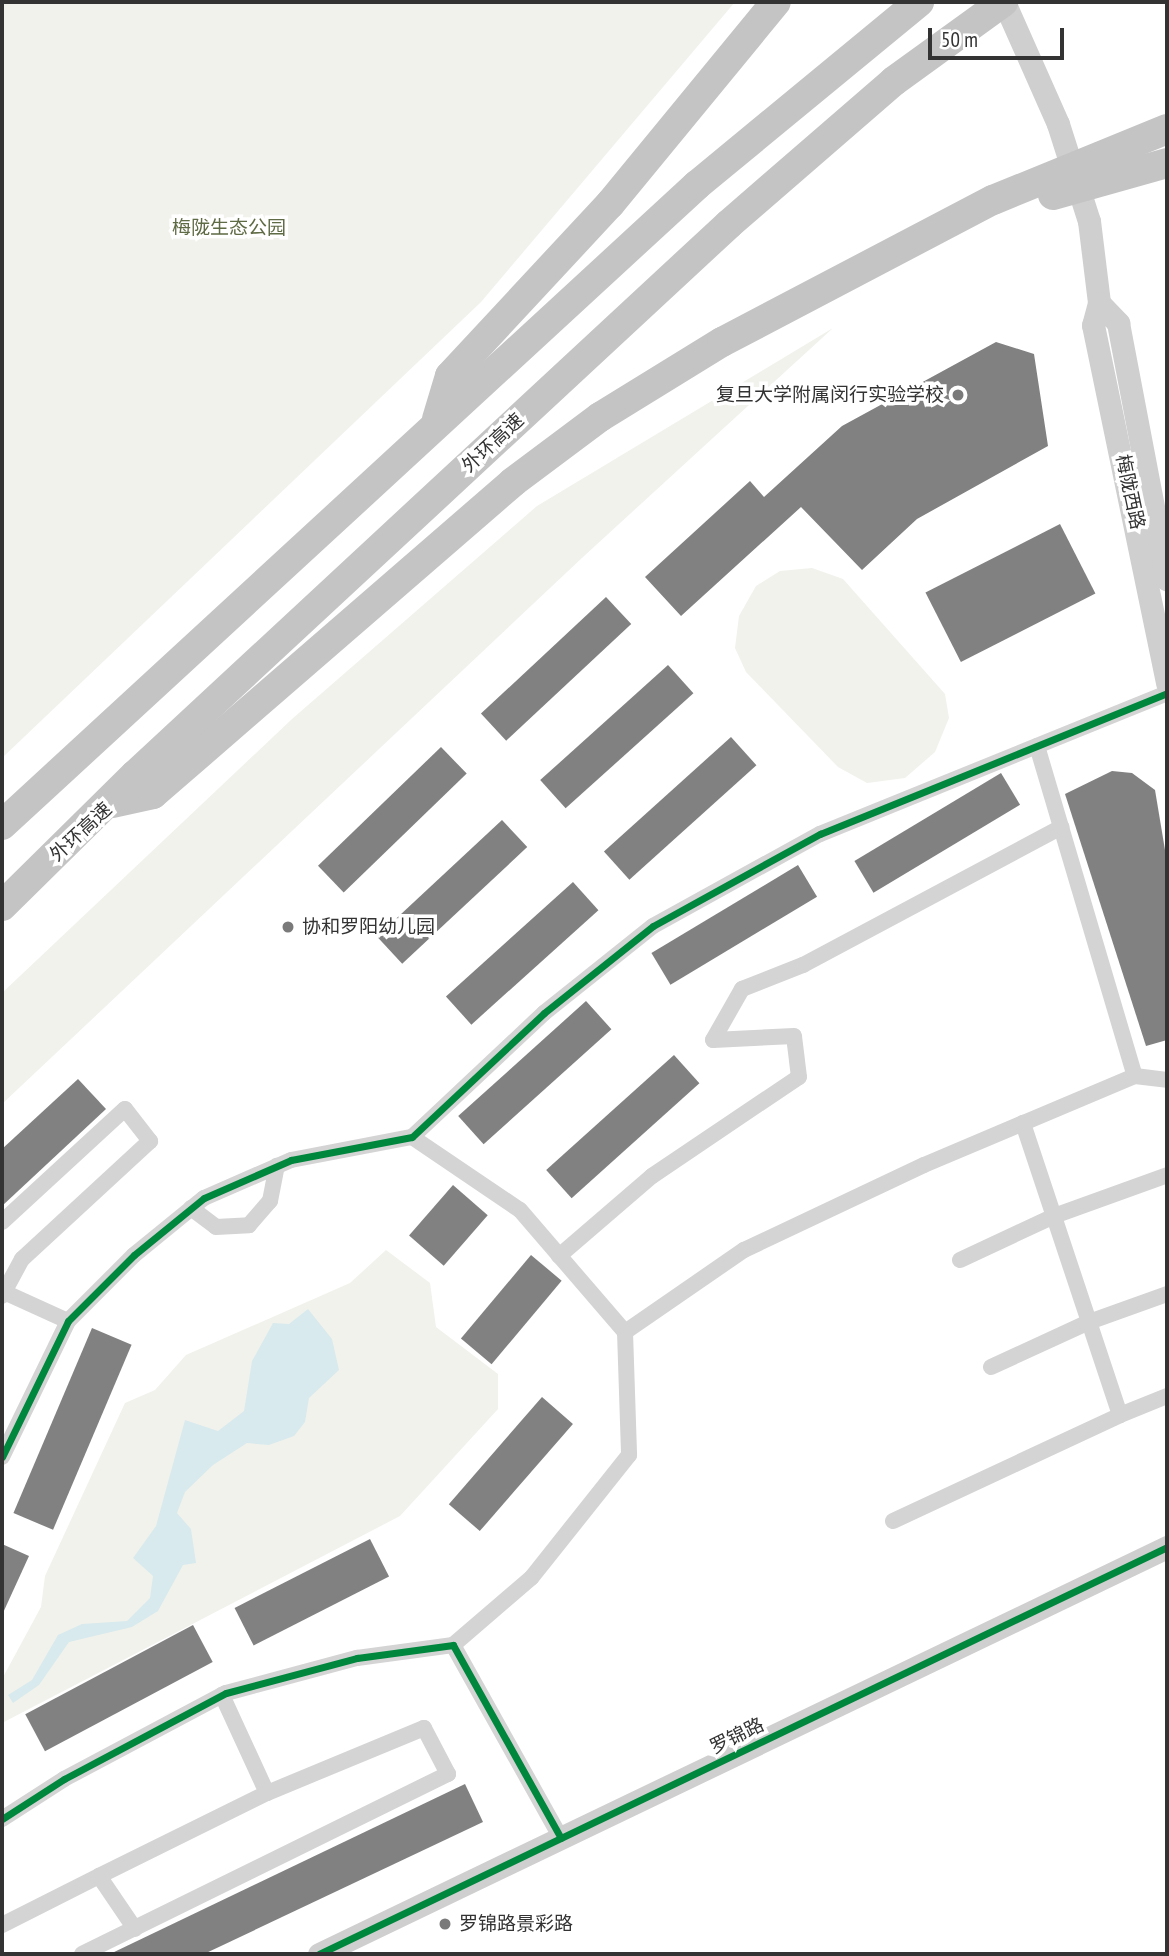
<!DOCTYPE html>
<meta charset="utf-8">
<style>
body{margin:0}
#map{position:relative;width:1169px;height:1956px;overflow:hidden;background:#fff;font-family:"PT Sans Narrow","Noto Sans SC",sans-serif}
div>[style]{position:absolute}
.green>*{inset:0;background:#f1f2ec}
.water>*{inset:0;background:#d8eaed}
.building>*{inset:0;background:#818181;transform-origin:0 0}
.street>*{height:16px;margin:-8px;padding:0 8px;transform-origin:8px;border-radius:8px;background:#d4d4d4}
.secondary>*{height:23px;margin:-11.5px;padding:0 11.5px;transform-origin:11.5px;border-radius:11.5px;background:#cfcfcf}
.highway>*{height:30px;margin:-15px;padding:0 15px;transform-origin:15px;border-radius:15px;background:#c4c4c4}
.highway-bridge>*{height:30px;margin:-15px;padding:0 15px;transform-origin:15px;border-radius:15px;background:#c4c4c4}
.cycleway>*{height:7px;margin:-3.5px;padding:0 3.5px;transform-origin:3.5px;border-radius:3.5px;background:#00873e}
.dots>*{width:19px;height:19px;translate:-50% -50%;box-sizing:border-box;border:4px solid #fff;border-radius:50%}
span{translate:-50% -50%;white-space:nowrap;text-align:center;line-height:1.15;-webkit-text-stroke:7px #fff;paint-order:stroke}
.park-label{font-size:19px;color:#5f6b44}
.poi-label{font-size:19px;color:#333}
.right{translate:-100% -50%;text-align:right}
.left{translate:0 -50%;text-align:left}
.street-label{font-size:19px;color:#333}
.frame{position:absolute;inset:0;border:4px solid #333;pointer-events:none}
.scale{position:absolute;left:928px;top:28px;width:136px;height:32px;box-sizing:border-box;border:4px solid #333;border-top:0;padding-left:9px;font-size:21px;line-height:24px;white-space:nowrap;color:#333;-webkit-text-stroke:5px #fff;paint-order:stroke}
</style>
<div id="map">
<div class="green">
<div style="clip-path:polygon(2px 2px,735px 2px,481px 302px,2px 758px)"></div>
<div style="clip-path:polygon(833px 328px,583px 557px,2px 1104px,2px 993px,292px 719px,537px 506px)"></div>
<div style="clip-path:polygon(812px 568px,843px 579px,945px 694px,949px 718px,935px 752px,905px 778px,867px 783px,838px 767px,746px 672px,735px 648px,739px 616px,756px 586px,780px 571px)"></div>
<div style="clip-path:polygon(386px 1250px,430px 1283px,436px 1327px,498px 1374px,498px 1409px,400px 1516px,2px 1723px,2px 1679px,41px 1607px,45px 1576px,125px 1403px,155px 1390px,186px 1355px,350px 1283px)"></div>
</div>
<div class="water">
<div style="clip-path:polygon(308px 1309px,332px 1339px,339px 1370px,309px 1398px,305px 1422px,294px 1436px,269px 1445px,247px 1443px,213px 1465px,185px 1492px,177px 1513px,191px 1529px,196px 1563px,183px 1565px,158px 1611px,132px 1627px,69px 1642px,39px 1685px,13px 1703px,8px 1695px,32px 1680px,58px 1635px,82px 1624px,127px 1621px,150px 1598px,153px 1576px,133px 1558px,156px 1526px,185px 1420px,218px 1431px,244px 1411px,252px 1361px,273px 1323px,289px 1324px)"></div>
</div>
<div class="building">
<div style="clip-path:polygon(996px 342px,1034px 354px,1048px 446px,917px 519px,862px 570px,801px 507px,681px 616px,645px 577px,750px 481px,764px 497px,842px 426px)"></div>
<div style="left:1060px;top:524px;width:78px;height:151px;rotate:63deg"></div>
<div style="left:606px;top:597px;width:37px;height:171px;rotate:47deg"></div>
<div style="left:668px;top:665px;width:38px;height:172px;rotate:48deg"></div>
<div style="left:731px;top:737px;width:38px;height:171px;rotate:48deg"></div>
<div style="left:441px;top:747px;width:37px;height:171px;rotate:46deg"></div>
<div style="clip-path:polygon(1112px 771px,1132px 773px,1155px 790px,1167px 862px,1167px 1040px,1146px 1046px,1065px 794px)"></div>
<div style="left:1001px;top:773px;width:37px;height:171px;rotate:59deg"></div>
<div style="left:502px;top:820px;width:37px;height:171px;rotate:47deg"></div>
<div style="left:798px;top:865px;width:37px;height:171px;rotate:59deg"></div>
<div style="left:573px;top:882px;width:38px;height:171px;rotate:48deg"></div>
<div style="left:586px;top:1001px;width:38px;height:172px;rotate:48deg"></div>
<div style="left:674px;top:1055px;width:38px;height:172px;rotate:48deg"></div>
<div style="clip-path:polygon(78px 1079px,106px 1109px,2px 1206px,2px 1149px)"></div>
<div style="left:453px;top:1185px;width:46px;height:67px;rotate:41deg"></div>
<div style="left:531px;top:1255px;width:40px;height:109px;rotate:40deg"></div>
<div style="left:92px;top:1328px;width:43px;height:201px;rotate:23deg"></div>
<div style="left:542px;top:1397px;width:41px;height:142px;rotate:41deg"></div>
<div style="left:370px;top:1539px;width:42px;height:152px;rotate:63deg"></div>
<div style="clip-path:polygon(2px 1544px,29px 1556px,2px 1615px)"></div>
<div style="left:193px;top:1625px;width:42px;height:190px;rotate:62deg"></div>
<div style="clip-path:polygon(465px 1784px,483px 1822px,204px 1954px,110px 1954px)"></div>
</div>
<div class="street">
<div style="left:1037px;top:746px;width:344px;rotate:73.5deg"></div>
<div style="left:412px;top:1137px;width:130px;rotate:34.1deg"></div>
<div style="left:520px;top:1210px;width:161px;rotate:49.3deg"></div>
<div style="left:625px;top:1332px;width:123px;rotate:88.1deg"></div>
<div style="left:629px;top:1455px;width:157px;rotate:128.5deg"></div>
<div style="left:531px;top:1578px;width:103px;rotate:139.3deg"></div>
<div style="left:191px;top:1208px;width:31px;rotate:37deg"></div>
<div style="left:216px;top:1227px;width:33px;rotate:-3deg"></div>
<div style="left:249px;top:1225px;width:32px;rotate:-49deg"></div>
<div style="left:270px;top:1201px;width:36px;rotate:-79deg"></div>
<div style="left:2px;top:1222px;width:167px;rotate:-42.6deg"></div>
<div style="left:125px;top:1109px;width:41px;rotate:52deg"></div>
<div style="left:150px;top:1141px;width:174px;rotate:137.3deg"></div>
<div style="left:22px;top:1259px;width:42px;rotate:118.4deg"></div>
<div style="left:559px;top:1256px;width:123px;rotate:-40.7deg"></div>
<div style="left:652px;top:1176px;width:177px;rotate:-34deg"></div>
<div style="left:799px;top:1077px;width:41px;rotate:-97deg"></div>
<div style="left:794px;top:1036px;width:81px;rotate:177.2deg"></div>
<div style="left:713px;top:1040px;width:59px;rotate:-60.4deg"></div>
<div style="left:742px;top:989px;width:66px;rotate:-21.5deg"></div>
<div style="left:803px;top:965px;width:293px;rotate:-28.1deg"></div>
<div style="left:960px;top:1260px;width:104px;rotate:-25.1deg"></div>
<div style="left:1054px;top:1216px;width:120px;rotate:-19.9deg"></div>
<div style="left:4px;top:1292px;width:70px;rotate:24.4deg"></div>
<div style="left:625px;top:1332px;width:145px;rotate:-34.6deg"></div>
<div style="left:744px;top:1250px;width:199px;rotate:-25.3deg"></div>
<div style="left:924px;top:1165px;width:229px;rotate:-22.9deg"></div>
<div style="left:1135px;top:1076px;width:32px;rotate:7deg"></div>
<div style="left:991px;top:1367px;width:108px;rotate:-24.7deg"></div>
<div style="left:1089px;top:1322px;width:83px;rotate:-19.7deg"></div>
<div style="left:1120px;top:1415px;width:51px;rotate:-22deg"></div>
<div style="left:2px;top:1457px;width:151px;rotate:-64.1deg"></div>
<div style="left:68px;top:1321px;width:93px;rotate:-45deg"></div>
<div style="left:134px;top:1255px;width:90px;rotate:-39.2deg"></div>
<div style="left:204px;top:1198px;width:95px;rotate:-23.6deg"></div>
<div style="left:291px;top:1160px;width:123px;rotate:-10.8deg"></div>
<div style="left:412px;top:1137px;width:181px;rotate:-43.2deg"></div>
<div style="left:544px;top:1013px;width:139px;rotate:-38.6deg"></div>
<div style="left:653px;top:926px;width:191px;rotate:-28.9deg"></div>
<div style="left:820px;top:834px;width:375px;rotate:-22.1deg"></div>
<div style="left:893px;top:1521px;width:251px;rotate:-25deg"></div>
<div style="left:1120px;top:1415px;width:308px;rotate:-108.4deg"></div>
<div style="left:2px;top:1819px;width:74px;rotate:-32.8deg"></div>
<div style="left:64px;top:1779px;width:183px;rotate:-28deg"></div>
<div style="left:226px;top:1693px;width:136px;rotate:-15deg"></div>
<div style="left:357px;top:1658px;width:97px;rotate:-7.7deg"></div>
<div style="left:453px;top:1645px;width:221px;rotate:60.8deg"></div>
<div style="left:2px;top:1925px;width:109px;rotate:-26.8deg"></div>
<div style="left:135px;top:1929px;width:64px;rotate:-124.2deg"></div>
<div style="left:99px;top:1876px;width:187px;rotate:-26.3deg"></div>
<div style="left:82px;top:1954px;width:408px;rotate:-26.2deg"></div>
<div style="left:448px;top:1774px;width:52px;rotate:-117.6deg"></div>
<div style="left:424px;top:1728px;width:170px;rotate:157.5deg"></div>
<div style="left:267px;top:1793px;width:108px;rotate:-114.7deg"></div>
</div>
<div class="secondary">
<div style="left:1004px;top:2px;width:133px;rotate:66.1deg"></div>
<div style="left:1058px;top:124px;width:102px;rotate:72.3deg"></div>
<div style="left:1089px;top:221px;width:83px;rotate:83deg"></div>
<div style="left:1099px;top:303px;width:23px;rotate:105deg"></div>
<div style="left:1093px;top:325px;width:366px;rotate:78.3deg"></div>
<div style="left:1099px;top:303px;width:28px;rotate:46deg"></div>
<div style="left:1118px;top:323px;width:261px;rotate:79.2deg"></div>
<div style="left:319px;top:1954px;width:941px;rotate:-25.64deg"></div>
</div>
<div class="highway">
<div style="left:437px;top:419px;width:45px;rotate:-73.2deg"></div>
<div style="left:450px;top:376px;width:235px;rotate:-47.1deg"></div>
<div style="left:610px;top:204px;width:261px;rotate:-50.6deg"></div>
<div style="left:112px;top:803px;width:42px;rotate:-12.4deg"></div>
<div style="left:153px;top:794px;width:476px;rotate:-40.9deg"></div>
<div style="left:513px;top:482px;width:109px;rotate:-36.8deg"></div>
<div style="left:600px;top:417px;width:143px;rotate:-31.6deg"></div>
<div style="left:2px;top:825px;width:945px;rotate:-42.64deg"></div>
<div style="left:697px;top:185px;width:288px;rotate:-39.5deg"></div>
<div style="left:2px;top:906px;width:187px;rotate:-44.6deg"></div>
<div style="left:135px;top:775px;width:810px;rotate:-42.85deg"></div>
<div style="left:729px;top:224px;width:218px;rotate:-40.9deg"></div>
<div style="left:894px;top:81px;width:135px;rotate:-35.9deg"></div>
</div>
<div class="highway-bridge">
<div style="left:1053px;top:195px;width:118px;rotate:-15.7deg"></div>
<div style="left:722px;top:342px;width:306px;rotate:-27.7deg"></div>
<div style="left:993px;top:200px;width:188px;rotate:-22.2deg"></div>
</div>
<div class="cycleway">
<div style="left:2px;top:1457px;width:151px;rotate:-64.1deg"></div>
<div style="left:68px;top:1321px;width:93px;rotate:-45deg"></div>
<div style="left:134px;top:1255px;width:90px;rotate:-39.2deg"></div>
<div style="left:204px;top:1198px;width:95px;rotate:-23.6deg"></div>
<div style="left:291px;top:1160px;width:123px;rotate:-10.8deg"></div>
<div style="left:412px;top:1137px;width:181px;rotate:-43.2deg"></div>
<div style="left:544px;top:1013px;width:139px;rotate:-38.6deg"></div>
<div style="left:653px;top:926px;width:191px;rotate:-28.9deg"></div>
<div style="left:820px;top:834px;width:375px;rotate:-22.1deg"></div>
<div style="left:2px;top:1819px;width:74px;rotate:-32.8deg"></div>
<div style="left:64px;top:1779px;width:183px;rotate:-28deg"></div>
<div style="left:226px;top:1693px;width:136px;rotate:-15deg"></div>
<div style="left:357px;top:1658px;width:97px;rotate:-7.7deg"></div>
<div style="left:453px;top:1645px;width:221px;rotate:60.8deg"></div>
<div style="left:319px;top:1954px;width:941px;rotate:-25.64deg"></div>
</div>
<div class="dots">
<div style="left:958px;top:395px;background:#7a7a7a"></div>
<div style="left:288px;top:927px;background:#7a7a7a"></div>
<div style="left:445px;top:1924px;background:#7a7a7a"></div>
</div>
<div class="park-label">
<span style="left:229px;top:228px">梅陇生态公园</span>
</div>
<div class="poi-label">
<span class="right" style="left:944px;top:395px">复旦大学附属闵行实验学校</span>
<span class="left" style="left:302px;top:927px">协和罗阳幼儿园</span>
<span class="left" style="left:459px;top:1924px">罗锦路景彩路</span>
</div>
<div class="street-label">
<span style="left:493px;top:443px;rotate:-43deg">外环高速</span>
<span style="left:1130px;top:492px;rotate:78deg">梅陇西路</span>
<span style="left:81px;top:832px;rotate:-43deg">外环高速</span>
<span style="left:737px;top:1736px;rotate:-26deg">罗锦路</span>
</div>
<div class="frame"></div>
<div class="scale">50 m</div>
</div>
